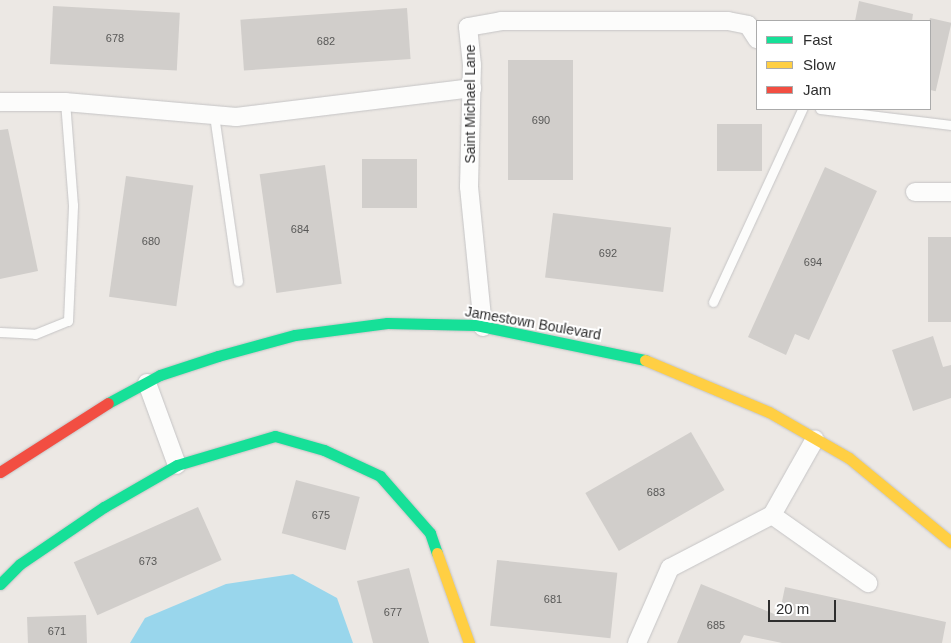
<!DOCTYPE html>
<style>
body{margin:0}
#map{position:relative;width:951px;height:643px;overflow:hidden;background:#ece8e4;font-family:Helvetica,sans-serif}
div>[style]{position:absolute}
.water>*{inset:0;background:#99d6ec}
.building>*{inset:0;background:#d1cecb;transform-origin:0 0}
.roads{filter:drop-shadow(0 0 1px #c5c4c5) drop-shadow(0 0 1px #c5c4c5)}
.lane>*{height:9px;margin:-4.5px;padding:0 4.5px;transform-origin:4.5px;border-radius:4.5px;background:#fcfcfb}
.street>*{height:18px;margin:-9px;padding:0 9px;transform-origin:9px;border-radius:9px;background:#fcfcfb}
.fast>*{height:11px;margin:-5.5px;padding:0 5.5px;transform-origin:5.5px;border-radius:5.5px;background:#16e098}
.slow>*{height:11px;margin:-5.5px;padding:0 5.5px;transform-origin:5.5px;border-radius:5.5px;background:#ffcf43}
.jam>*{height:11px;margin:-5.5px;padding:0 5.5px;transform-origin:5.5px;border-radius:5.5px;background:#f24e42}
span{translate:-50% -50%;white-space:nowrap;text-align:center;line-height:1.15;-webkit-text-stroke:4px #fff;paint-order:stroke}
.number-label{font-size:11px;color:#585857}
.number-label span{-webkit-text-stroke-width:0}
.street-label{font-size:14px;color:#2e2e2e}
.legend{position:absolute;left:756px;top:20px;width:175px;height:90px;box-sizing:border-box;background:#fff;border:1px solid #ababab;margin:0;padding:6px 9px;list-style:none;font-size:15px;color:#2e2e2e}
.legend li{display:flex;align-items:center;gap:10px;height:25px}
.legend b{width:25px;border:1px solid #ababab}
.scale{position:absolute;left:768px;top:600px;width:68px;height:22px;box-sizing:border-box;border:2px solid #2e2e2e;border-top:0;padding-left:6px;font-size:15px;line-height:18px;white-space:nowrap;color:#2e2e2e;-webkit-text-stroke:4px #fff;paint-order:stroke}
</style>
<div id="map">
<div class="water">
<div style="clip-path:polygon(293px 574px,337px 598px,353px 643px,130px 643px,145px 618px,226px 584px)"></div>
</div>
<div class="building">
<div style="clip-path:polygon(859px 1px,913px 14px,912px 21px,855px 21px)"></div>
<div style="left:53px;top:6px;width:127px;height:58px;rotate:3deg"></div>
<div style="left:407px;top:8px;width:51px;height:167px;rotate:86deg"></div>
<div style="left:930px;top:18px;width:22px;height:70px;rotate:13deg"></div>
<div style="left:508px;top:60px;width:65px;height:120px"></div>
<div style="left:717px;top:124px;width:45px;height:47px"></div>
<div style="clip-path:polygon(8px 129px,38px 271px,0 279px,0 130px)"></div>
<div style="left:362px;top:159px;width:55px;height:49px"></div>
<div style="left:325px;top:165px;width:120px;height:66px;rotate:82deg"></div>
<div style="clip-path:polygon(825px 167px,877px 191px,809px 340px,795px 334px,786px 355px,748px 337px)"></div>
<div style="left:126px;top:176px;width:68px;height:122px;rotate:8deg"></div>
<div style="left:553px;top:213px;width:119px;height:65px;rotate:7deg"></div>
<div style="left:928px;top:237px;width:23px;height:85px"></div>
<div style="clip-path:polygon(933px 336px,943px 367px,951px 365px,951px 398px,913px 411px,892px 350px)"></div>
<div style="left:691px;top:432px;width:67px;height:122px;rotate:60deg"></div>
<div style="left:296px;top:480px;width:66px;height:55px;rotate:15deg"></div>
<div style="left:198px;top:507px;width:58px;height:136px;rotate:66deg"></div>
<div style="left:497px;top:560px;width:121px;height:66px;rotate:6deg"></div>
<div style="clip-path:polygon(409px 568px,429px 643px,373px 643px,357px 581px)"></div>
<div style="clip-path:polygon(701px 584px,779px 616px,785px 587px,946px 622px,942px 643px,782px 643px,744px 635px,740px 643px,677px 643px)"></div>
<div style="left:86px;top:615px;width:28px;height:59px;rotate:88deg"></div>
</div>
<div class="roads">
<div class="lane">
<div style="left:820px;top:109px;width:132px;rotate:7deg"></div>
<div style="left:214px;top:115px;width:168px;rotate:81.8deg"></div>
<div style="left:713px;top:302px;width:213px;rotate:-65.2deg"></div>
<div style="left:0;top:332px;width:35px;rotate:3deg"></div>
<div style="left:35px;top:334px;width:35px;rotate:-22deg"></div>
<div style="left:68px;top:321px;width:116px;rotate:-87.5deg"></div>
<div style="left:73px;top:205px;width:103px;rotate:-94.4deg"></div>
</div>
<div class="street">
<div style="left:0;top:102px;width:65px"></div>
<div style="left:65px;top:102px;width:172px;rotate:5deg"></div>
<div style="left:236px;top:117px;width:238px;rotate:-7deg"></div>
<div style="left:915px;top:192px;width:36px"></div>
<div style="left:483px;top:327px;width:141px;rotate:-95.7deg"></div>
<div style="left:469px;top:187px;width:122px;rotate:-88.6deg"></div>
<div style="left:472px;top:65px;width:38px;rotate:-96deg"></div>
<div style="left:468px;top:27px;width:34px;rotate:-10deg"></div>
<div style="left:501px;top:21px;width:227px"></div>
<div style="left:728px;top:21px;width:20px;rotate:11deg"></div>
<div style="left:748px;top:25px;width:17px;rotate:57deg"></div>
<div style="left:147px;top:383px;width:87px;rotate:69.9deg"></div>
<div style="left:772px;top:515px;width:87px;rotate:-60.5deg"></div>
<div style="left:637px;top:643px;width:82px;rotate:-66.3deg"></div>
<div style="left:670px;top:568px;width:115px;rotate:-27.5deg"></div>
<div style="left:772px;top:515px;width:118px;rotate:35.3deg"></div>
</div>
<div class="fast">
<div style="left:108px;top:403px;width:59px;rotate:-28.3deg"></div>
<div style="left:160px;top:375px;width:61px;rotate:-18.1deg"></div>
<div style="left:218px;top:356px;width:80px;rotate:-15.3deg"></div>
<div style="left:295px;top:335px;width:93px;rotate:-7.4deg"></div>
<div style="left:387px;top:323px;width:89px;rotate:1.3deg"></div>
<div style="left:476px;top:325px;width:173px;rotate:11.7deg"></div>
<div style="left:0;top:584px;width:28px;rotate:-45deg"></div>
<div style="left:20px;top:564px;width:102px;rotate:-34.2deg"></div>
<div style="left:104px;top:507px;width:84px;rotate:-29.9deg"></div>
<div style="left:177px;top:465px;width:102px;rotate:-16.5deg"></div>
<div style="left:275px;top:436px;width:51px;rotate:15.9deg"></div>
<div style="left:324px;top:450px;width:62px;rotate:24.9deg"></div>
<div style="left:380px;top:476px;width:76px;rotate:48.7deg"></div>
<div style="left:430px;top:533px;width:21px;rotate:71deg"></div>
</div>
<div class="slow">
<div style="left:645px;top:360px;width:134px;rotate:22.8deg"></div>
<div style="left:769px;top:412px;width:92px;rotate:29.9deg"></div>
<div style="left:849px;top:458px;width:132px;rotate:39.5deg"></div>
<div style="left:437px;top:553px;width:96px;rotate:70.4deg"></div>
</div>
<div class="jam">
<div style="left:0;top:472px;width:128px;rotate:-32.6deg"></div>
</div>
</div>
<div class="number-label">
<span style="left:115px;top:38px">678</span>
<span style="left:326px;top:41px">682</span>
<span style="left:541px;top:120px">690</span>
<span style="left:300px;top:229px">684</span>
<span style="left:151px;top:241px">680</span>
<span style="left:608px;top:253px">692</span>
<span style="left:813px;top:262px">694</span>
<span style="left:656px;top:492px">683</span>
<span style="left:321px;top:515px">675</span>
<span style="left:148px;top:561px">673</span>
<span style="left:553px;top:599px">681</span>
<span style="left:393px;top:612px">677</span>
<span style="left:716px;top:625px">685</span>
<span style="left:57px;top:631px">671</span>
</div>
<div class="street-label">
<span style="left:470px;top:104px;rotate:-90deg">Saint Michael Lane</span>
<span style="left:533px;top:323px;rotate:10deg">Jamestown Boulevard</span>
</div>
<ul class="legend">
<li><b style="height:6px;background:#16e098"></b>Fast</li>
<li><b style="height:6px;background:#ffcf43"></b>Slow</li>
<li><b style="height:6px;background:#f24e42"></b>Jam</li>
</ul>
<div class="scale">20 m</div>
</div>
